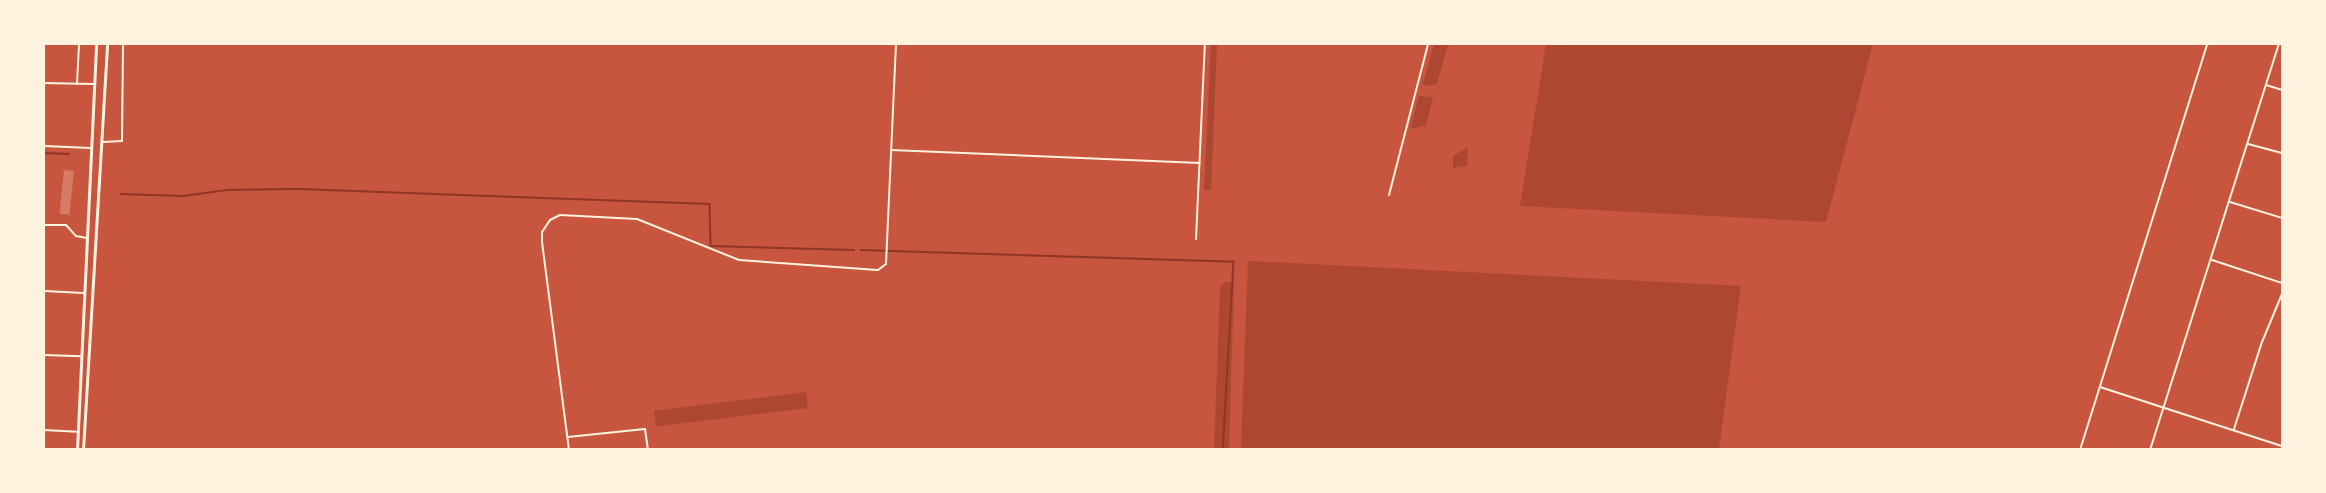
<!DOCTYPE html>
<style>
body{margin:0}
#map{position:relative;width:2326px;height:493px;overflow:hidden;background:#c8553d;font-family:Mulish,sans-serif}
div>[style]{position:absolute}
.green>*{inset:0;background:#ae4732;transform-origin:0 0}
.stream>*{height:1.5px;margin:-0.75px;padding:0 0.75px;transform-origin:0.75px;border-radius:0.75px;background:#8f3625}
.building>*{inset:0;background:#d67c66;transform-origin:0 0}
.minor>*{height:2px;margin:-1px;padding:0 1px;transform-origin:1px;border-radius:1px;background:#fff3e0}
.primary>*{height:3px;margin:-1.5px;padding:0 1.5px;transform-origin:1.5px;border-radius:1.5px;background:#fff3e0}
span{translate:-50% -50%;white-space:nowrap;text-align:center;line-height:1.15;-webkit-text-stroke:6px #fff3e0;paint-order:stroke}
.frame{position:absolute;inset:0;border:45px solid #fff3e0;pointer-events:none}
</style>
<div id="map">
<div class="green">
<div style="clip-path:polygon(1211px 44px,1217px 44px,1211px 190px,1204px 190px)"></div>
<div style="clip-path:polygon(1434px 44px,1448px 44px,1437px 84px,1425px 86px,1423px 83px)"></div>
<div style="clip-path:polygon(1546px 44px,1873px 44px,1826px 222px,1520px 206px)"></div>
<div style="clip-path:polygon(1419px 96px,1433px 97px,1426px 126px,1410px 129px)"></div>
<div style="clip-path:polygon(1468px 147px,1467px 166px,1453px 168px,1453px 156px)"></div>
<div style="clip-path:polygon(1248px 261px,1741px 286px,1719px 449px,1241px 449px)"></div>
<div style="clip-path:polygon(1226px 281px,1234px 283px,1229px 449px,1214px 449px,1220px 287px)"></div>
<div style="left:806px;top:392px;width:16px;height:153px;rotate:83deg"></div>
</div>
<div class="stream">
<div style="left:44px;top:153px;width:25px;rotate:2deg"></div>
<div style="left:121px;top:194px;width:62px;rotate:1.8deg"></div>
<div style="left:183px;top:196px;width:44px;rotate:-7.8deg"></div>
<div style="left:227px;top:190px;width:72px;rotate:-0.8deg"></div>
<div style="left:299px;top:189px;width:411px;rotate:2.1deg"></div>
<div style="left:710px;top:204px;width:42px;rotate:88.6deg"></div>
<div style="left:711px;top:246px;width:143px;rotate:1.6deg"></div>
<div style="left:861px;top:250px;width:373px;rotate:1.8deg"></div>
<div style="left:1234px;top:262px;width:188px;rotate:93.3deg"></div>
</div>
<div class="building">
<div style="left:64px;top:170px;width:10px;height:44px;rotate:6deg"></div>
</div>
<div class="minor">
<div style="left:44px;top:83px;width:49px;rotate:1.2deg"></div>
<div style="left:77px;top:84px;width:40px;rotate:-87.1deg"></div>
<div style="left:2266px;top:85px;width:17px;rotate:17deg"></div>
<div style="left:103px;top:142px;width:19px;rotate:-3deg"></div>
<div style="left:122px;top:141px;width:97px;rotate:-89.4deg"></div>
<div style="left:2248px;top:144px;width:35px;rotate:15deg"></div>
<div style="left:44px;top:146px;width:47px;rotate:2.4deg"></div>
<div style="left:891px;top:150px;width:309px;rotate:2.4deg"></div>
<div style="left:1389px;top:195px;width:156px;rotate:-75.5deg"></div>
<div style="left:2230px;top:202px;width:54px;rotate:17.1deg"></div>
<div style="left:44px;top:225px;width:22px"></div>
<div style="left:66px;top:225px;width:15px;rotate:48deg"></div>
<div style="left:76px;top:236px;width:11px;rotate:10deg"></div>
<div style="left:1196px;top:239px;width:195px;rotate:-87.4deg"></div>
<div style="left:2212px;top:260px;width:74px;rotate:18.2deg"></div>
<div style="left:44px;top:291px;width:40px;rotate:2.9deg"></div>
<div style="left:44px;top:355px;width:37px;rotate:2deg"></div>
<div style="left:2100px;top:387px;width:191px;rotate:18deg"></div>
<div style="left:2234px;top:429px;width:91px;rotate:-72.2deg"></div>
<div style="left:2262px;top:342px;width:52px;rotate:-67.4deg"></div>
<div style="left:44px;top:430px;width:33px;rotate:3deg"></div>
<div style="left:568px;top:437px;width:77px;rotate:-5.9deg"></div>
<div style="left:645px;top:429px;width:21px;rotate:82deg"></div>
<div style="left:569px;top:450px;width:209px;rotate:-97.4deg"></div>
<div style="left:542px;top:243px;width:11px;rotate:-90deg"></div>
<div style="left:542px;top:232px;width:14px;rotate:-56deg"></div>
<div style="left:550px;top:220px;width:11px;rotate:-27deg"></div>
<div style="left:560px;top:215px;width:77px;rotate:3deg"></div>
<div style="left:637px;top:219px;width:110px;rotate:21.9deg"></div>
<div style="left:739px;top:260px;width:139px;rotate:4.1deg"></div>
<div style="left:878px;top:270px;width:10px;rotate:-37deg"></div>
<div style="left:886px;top:264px;width:220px;rotate:-87.4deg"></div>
<div style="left:2080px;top:450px;width:425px;rotate:-72.6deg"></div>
<div style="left:2150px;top:450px;width:426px;rotate:-72.4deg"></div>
</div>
<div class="primary">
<div style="left:77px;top:450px;width:406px;rotate:-87.3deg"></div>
<div style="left:83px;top:450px;width:407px;rotate:-86.6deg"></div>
</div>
<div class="frame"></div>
</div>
